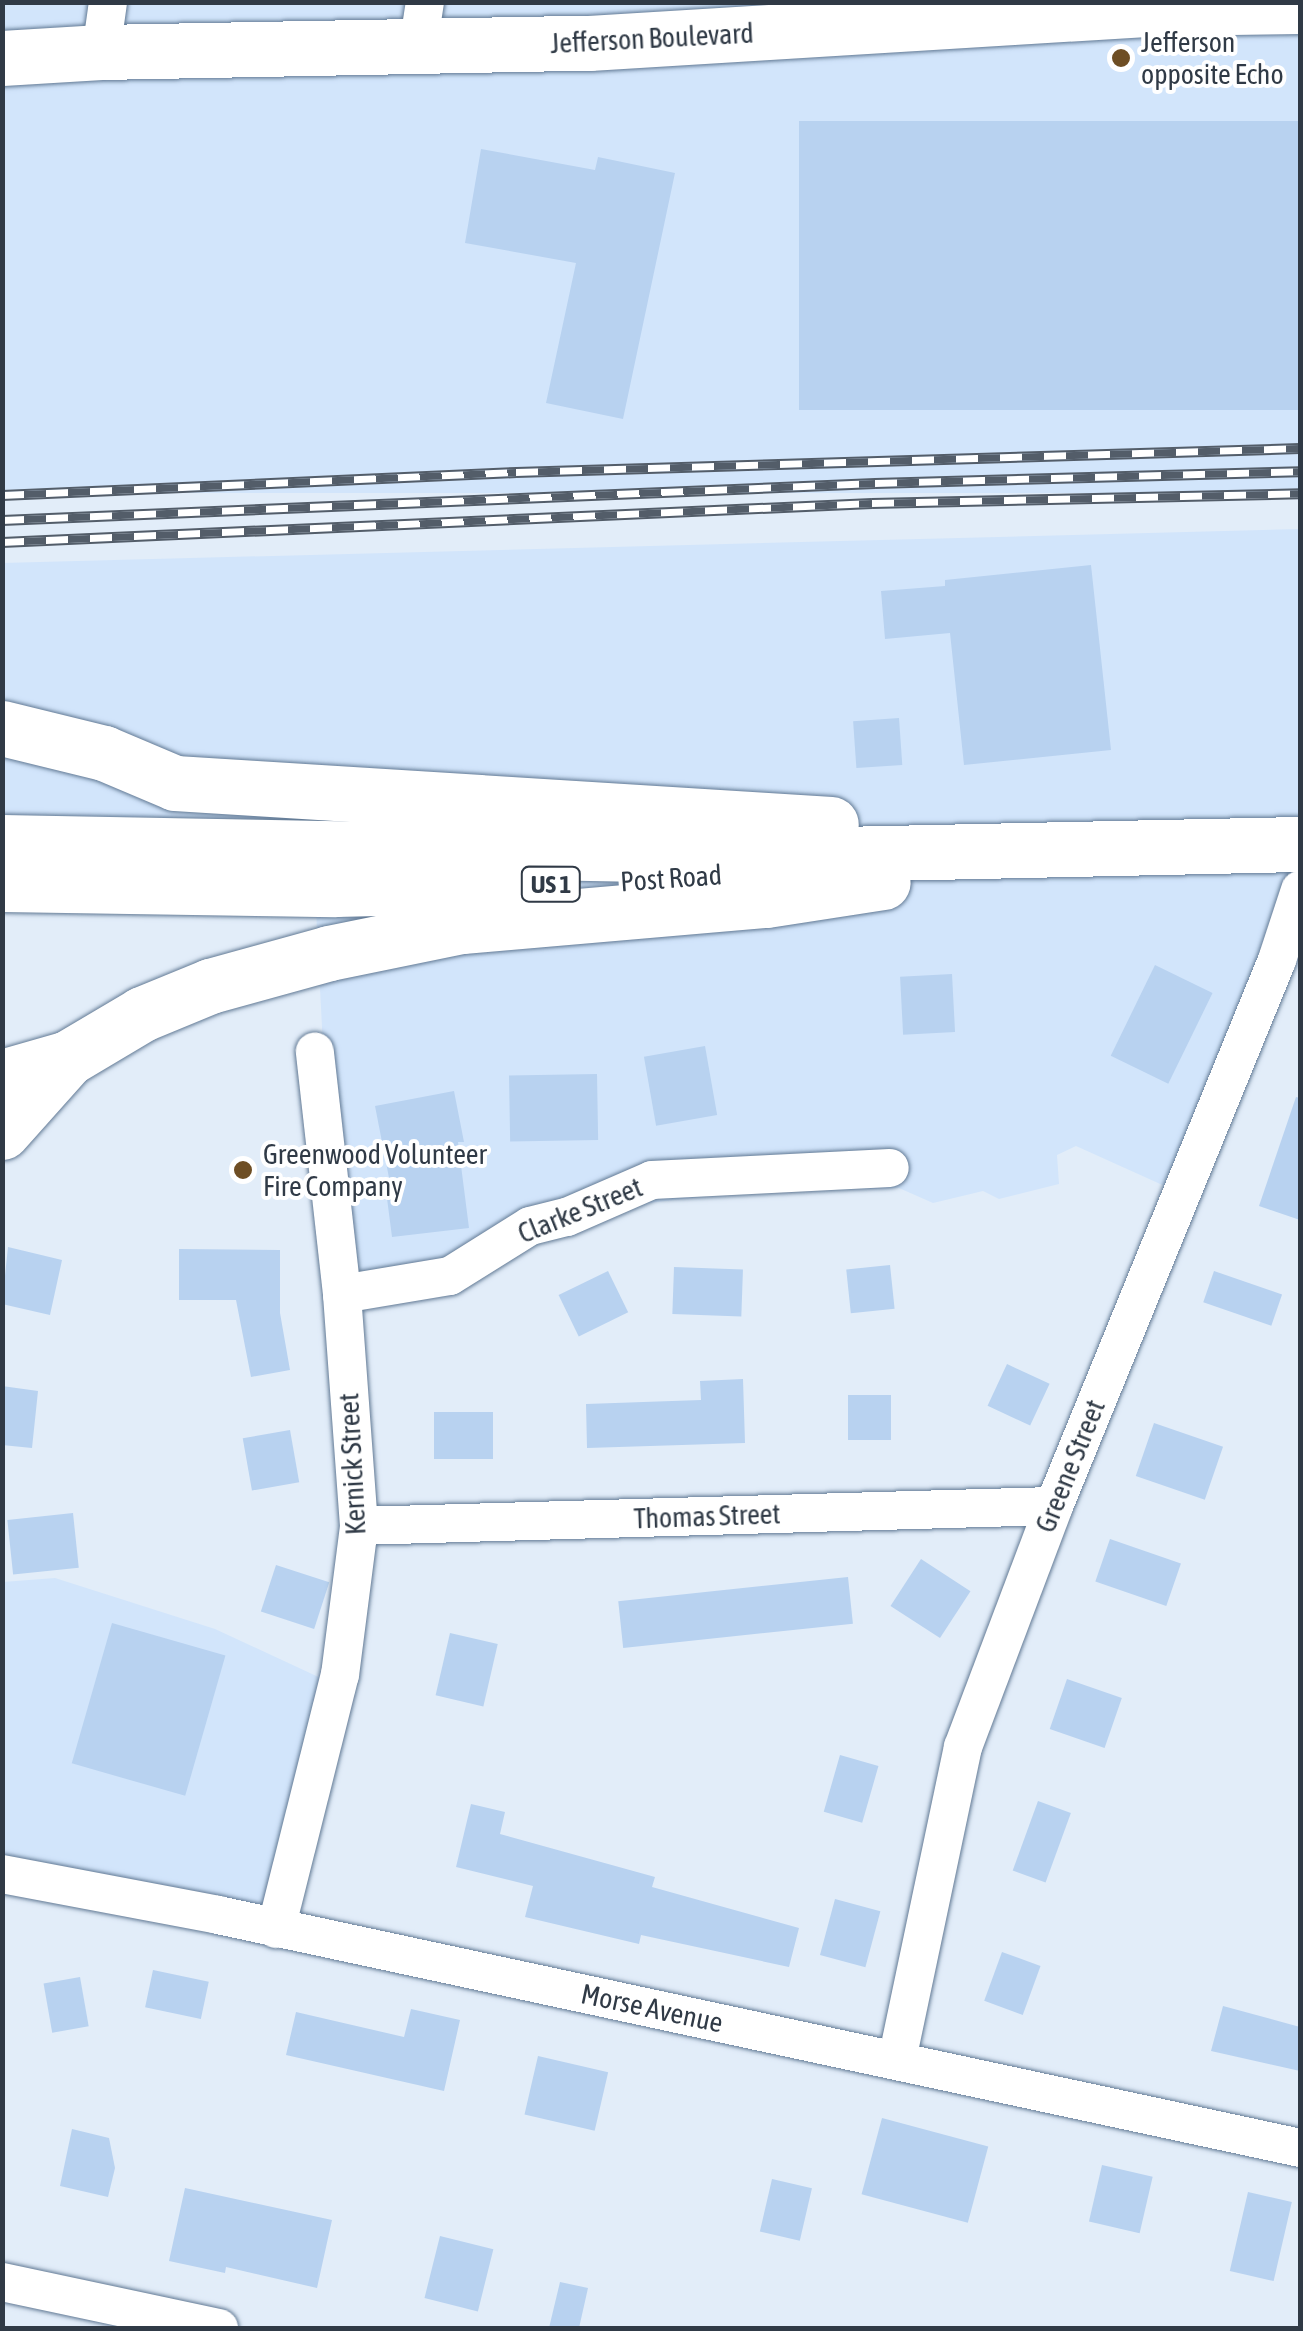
<!DOCTYPE html>
<style>
body{margin:0}
#map{position:relative;width:1303px;height:2331px;overflow:hidden;background:#e2edf9;font-family:"Asap Condensed",sans-serif}
div>[style]{position:absolute}
.built>*{inset:0;background:#d2e5fb;transform-origin:0 0}
.building>*{inset:0;background:#b8d2f0;transform-origin:0 0}
.roads{filter:drop-shadow(0 0 2px #617994) drop-shadow(0 0 2px #617994)}
.minor>*{height:38px;margin:-19px;padding:0 19px;transform-origin:19px;border-radius:19px;background:#fff}
.secondary>*{height:55px;margin:-27.5px;padding:0 27.5px;transform-origin:27.5px;border-radius:27.5px;background:#fff}
.primary>*{height:55px;margin:-27.5px;padding:0 27.5px;transform-origin:27.5px;border-radius:27.5px;background:#fff}
.rail>*{height:11px;margin-top:-5.5px;transform-origin:0;background:repeating-linear-gradient(90deg,#fff 0 22px,#535d69 0 44px);box-sizing:border-box;border-block:2px solid #535d69}
.dots>*{width:28px;height:28px;translate:-50% -50%;box-sizing:border-box;border:5px solid #fff;border-radius:50%}
span{translate:-50% -50%;white-space:nowrap;text-align:center;line-height:1.15;-webkit-text-stroke:8px #fff;paint-order:stroke}
.shield-label span{padding:2px 8px;background:#fff;border:2px solid;border-radius:8px;-webkit-text-stroke-width:0}
.shield-label{font-size:25px;color:#303a46;font-weight:700}
.street-label{font-size:28px;color:#303a46}
.poi-label{font-size:28px;color:#303a46}
.left{translate:0 -50%;text-align:left}
.frame{position:absolute;inset:0;border:5px solid #303a46;pointer-events:none}
</style>
<div id="map">
<div class="built">
<div style="left:2px;top:3px;width:1298px;height:490px"></div>
<div style="clip-path:polygon(1300px 529px,1300px 937px,1178px 1192px,1076px 1146px,1057px 1155px,1059px 1184px,999px 1199px,983px 1191px,933px 1203px,899px 1188px,744px 1192px,596px 1209px,348px 1296px,324px 1066px,315px 891px,3px 889px,2px 563px)"></div>
<div style="clip-path:polygon(55px 1578px,215px 1629px,340px 1687px,283px 1923px,3px 1867px,3px 1582px)"></div>
</div>
<div class="building">
<div style="left:1300px;top:121px;width:289px;height:501px;rotate:90deg"></div>
<div style="clip-path:polygon(481px 149px,595px 170px,598px 157px,675px 173px,623px 419px,546px 403px,576px 263px,465px 243px)"></div>
<div style="clip-path:polygon(1091px 565px,1111px 750px,964px 765px,950px 633px,885px 639px,881px 591px,945px 586px,945px 580px)"></div>
<div style="left:899px;top:718px;width:47px;height:46px;rotate:86deg"></div>
<div style="left:1155px;top:965px;width:64px;height:101px;rotate:26deg"></div>
<div style="left:952px;top:974px;width:58px;height:52px;rotate:87deg"></div>
<div style="left:705px;top:1046px;width:70px;height:62px;rotate:80deg"></div>
<div style="left:597px;top:1074px;width:66px;height:88px;rotate:89deg"></div>
<div style="clip-path:polygon(454px 1091px,464px 1142px,458px 1142px,469px 1228px,392px 1237px,385px 1183px,390px 1183px,375px 1106px)"></div>
<div style="clip-path:polygon(1296px 1097px,1300px 1098px,1300px 1220px,1259px 1206px)"></div>
<div style="clip-path:polygon(8px 1247px,62px 1260px,50px 1315px,2px 1304px)"></div>
<div style="clip-path:polygon(179px 1249px,280px 1250px,280px 1313px,290px 1370px,251px 1377px,236px 1300px,179px 1300px)"></div>
<div style="left:890px;top:1265px;width:44px;height:44px;rotate:84deg"></div>
<div style="left:674px;top:1267px;width:69px;height:47px;rotate:2deg"></div>
<div style="left:608px;top:1271px;width:46px;height:55px;rotate:64deg"></div>
<div style="left:1214px;top:1271px;width:72px;height:33px;rotate:19deg"></div>
<div style="left:1007px;top:1364px;width:47px;height:46px;rotate:25deg"></div>
<div style="clip-path:polygon(743px 1379px,745px 1443px,587px 1448px,586px 1404px,701px 1400px,700px 1381px)"></div>
<div style="clip-path:polygon(2px 1386px,38px 1391px,32px 1448px,2px 1445px)"></div>
<div style="left:891px;top:1395px;width:45px;height:43px;rotate:90deg"></div>
<div style="left:434px;top:1412px;width:59px;height:47px"></div>
<div style="left:1154px;top:1423px;width:73px;height:56px;rotate:19deg"></div>
<div style="left:290px;top:1430px;width:53px;height:48px;rotate:80deg"></div>
<div style="left:73px;top:1513px;width:55px;height:66px;rotate:84deg"></div>
<div style="left:1110px;top:1539px;width:75px;height:45px;rotate:19deg"></div>
<div style="left:921px;top:1559px;width:59px;height:56px;rotate:33deg"></div>
<div style="left:276px;top:1565px;width:56px;height:49px;rotate:18deg"></div>
<div style="left:848px;top:1577px;width:47px;height:231px;rotate:84deg"></div>
<div style="left:112px;top:1623px;width:118px;height:146px;rotate:16deg"></div>
<div style="left:450px;top:1633px;width:49px;height:64px;rotate:13deg"></div>
<div style="left:1067px;top:1679px;width:58px;height:53px;rotate:19deg"></div>
<div style="left:840px;top:1755px;width:40px;height:59px;rotate:16deg"></div>
<div style="left:1038px;top:1801px;width:35px;height:74px;rotate:20deg"></div>
<div style="clip-path:polygon(471px 1804px,505px 1812px,500px 1834px,655px 1877px,652px 1887px,799px 1928px,789px 1967px,641px 1935px,639px 1944px,525px 1917px,533px 1886px,456px 1867px)"></div>
<div style="left:835px;top:1899px;width:47px;height:58px;rotate:15deg"></div>
<div style="left:1002px;top:1952px;width:41px;height:52px;rotate:20deg"></div>
<div style="left:153px;top:1970px;width:57px;height:38px;rotate:12deg"></div>
<div style="left:80px;top:1977px;width:50px;height:37px;rotate:80deg"></div>
<div style="clip-path:polygon(1223px 2006px,1300px 2027px,1300px 2071px,1211px 2051px)"></div>
<div style="clip-path:polygon(411px 2009px,460px 2020px,444px 2091px,286px 2055px,296px 2012px,404px 2037px)"></div>
<div style="left:538px;top:2056px;width:72px;height:60px;rotate:13deg"></div>
<div style="left:882px;top:2118px;width:110px;height:79px;rotate:15deg"></div>
<div style="clip-path:polygon(72px 2129px,109px 2138px,115px 2168px,108px 2197px,60px 2186px)"></div>
<div style="left:1102px;top:2165px;width:52px;height:58px;rotate:13deg"></div>
<div style="left:772px;top:2179px;width:41px;height:54px;rotate:13deg"></div>
<div style="clip-path:polygon(185px 2188px,332px 2220px,317px 2288px,226px 2267px,225px 2273px,169px 2261px)"></div>
<div style="left:1248px;top:2192px;width:45px;height:81px;rotate:13deg"></div>
<div style="left:440px;top:2236px;width:55px;height:64px;rotate:14deg"></div>
<div style="clip-path:polygon(560px 2282px,588px 2288px,579px 2328px,549px 2328px)"></div>
</div>
<div class="roads">
<div class="minor">
<div style="left:418px;top:47px;width:46px;rotate:-81.2deg"></div>
<div style="left:101px;top:52px;width:50px;rotate:-82deg"></div>
<div style="left:342px;top:1294px;width:109px;rotate:-9.5deg"></div>
<div style="left:450px;top:1276px;width:94px;rotate:-32deg"></div>
<div style="left:530px;top:1226px;width:38px;rotate:-14deg"></div>
<div style="left:567px;top:1217px;width:93px;rotate:-23.5deg"></div>
<div style="left:652px;top:1180px;width:238px;rotate:-2.9deg"></div>
<div style="left:359px;top:1526px;width:695px;rotate:-1.65deg"></div>
<div style="left:2px;top:1874px;width:220px;rotate:10.7deg"></div>
<div style="left:218px;top:1915px;width:1107px;rotate:12.15deg"></div>
<div style="left:276px;top:1929px;width:262px;rotate:-75.9deg"></div>
<div style="left:340px;top:1675px;width:150px;rotate:-82.7deg"></div>
<div style="left:359px;top:1526px;width:233px;rotate:-94.2deg"></div>
<div style="left:342px;top:1294px;width:244px;rotate:-96.4deg"></div>
<div style="left:897px;top:2060px;width:320px;rotate:-78.1deg"></div>
<div style="left:963px;top:1747px;width:258px;rotate:-69.3deg"></div>
<div style="left:1054px;top:1506px;width:590px;rotate:-67.78deg"></div>
<div style="left:1277px;top:960px;width:74px;rotate:-71.8deg"></div>
<div style="left:2px;top:2282px;width:222px;rotate:12deg"></div>
</div>
<div class="secondary">
<div style="left:2px;top:58px;width:99px;rotate:-3.5deg"></div>
<div style="left:101px;top:52px;width:488px;rotate:-1.1deg"></div>
<div style="left:589px;top:43px;width:574px;rotate:-3.5deg"></div>
<div style="left:1162px;top:8px;width:138px;rotate:-0.8deg"></div>
</div>
<div class="primary">
<div style="left:2px;top:728px;width:105px;rotate:13.8deg"></div>
<div style="left:104px;top:753px;width:77px;rotate:22.9deg"></div>
<div style="left:175px;top:783px;width:657px;rotate:3.58deg"></div>
<div style="left:2px;top:842px;width:747px;rotate:1.07deg"></div>
<div style="left:749px;top:856px;width:551px;rotate:-1.25deg"></div>
<div style="left:2px;top:884px;width:333px;rotate:0.9deg"></div>
<div style="left:335px;top:889px;width:176px;rotate:-1.3deg"></div>
<div style="left:2px;top:1077px;width:69px;rotate:-16.1deg"></div>
<div style="left:68px;top:1058px;width:86px;rotate:-30.7deg"></div>
<div style="left:142px;top:1014px;width:74px;rotate:-22.4deg"></div>
<div style="left:210px;top:986px;width:123px;rotate:-15.5deg"></div>
<div style="left:329px;top:953px;width:136px;rotate:-11.5deg"></div>
<div style="left:462px;top:926px;width:305px;rotate:-4.9deg"></div>
<div style="left:766px;top:900px;width:118px;rotate:-8.7deg"></div>
<div style="left:2px;top:1132px;width:99px;rotate:-48.3deg"></div>
</div>
</div>
<div class="rail">
<div style="left:2px;top:495px;width:515px;rotate:-2.56deg"></div>
<div style="left:516px;top:472px;width:784px;rotate:-1.75deg"></div>
<div style="left:2px;top:520px;width:874px;rotate:-2.43deg"></div>
<div style="left:875px;top:483px;width:425px;rotate:-1.6deg"></div>
<div style="left:2px;top:542px;width:871px;rotate:-2.57deg"></div>
<div style="left:872px;top:503px;width:428px;rotate:-1.3deg"></div>
</div>
<div class="dots">
<div style="left:1121px;top:58px;background:#6e4e24"></div>
<div style="left:243px;top:1170px;background:#6e4e24"></div>
</div>
<div class="shield-label">
<span style="left:551px;top:884px">US 1</span>
</div>
<div class="street-label">
<span style="left:652px;top:38px;rotate:-3deg">Jefferson Boulevard</span>
<span style="left:671px;top:878px;rotate:-4deg">Post Road</span>
<span style="left:580px;top:1210px;rotate:-22deg">Clarke Street</span>
<span style="left:352px;top:1464px;rotate:-93deg">Kernick Street</span>
<span style="left:1070px;top:1466px;rotate:-68deg">Greene Street</span>
<span style="left:707px;top:1516px;rotate:-2deg">Thomas Street</span>
<span style="left:652px;top:2008px;rotate:12deg">Morse Avenue</span>
</div>
<div class="poi-label">
<span class="left" style="left:1141px;top:58px">Jefferson<br>opposite Echo</span>
<span class="left" style="left:263px;top:1170px">Greenwood Volunteer<br>Fire Company</span>
</div>
<div class="frame"></div>
</div>
